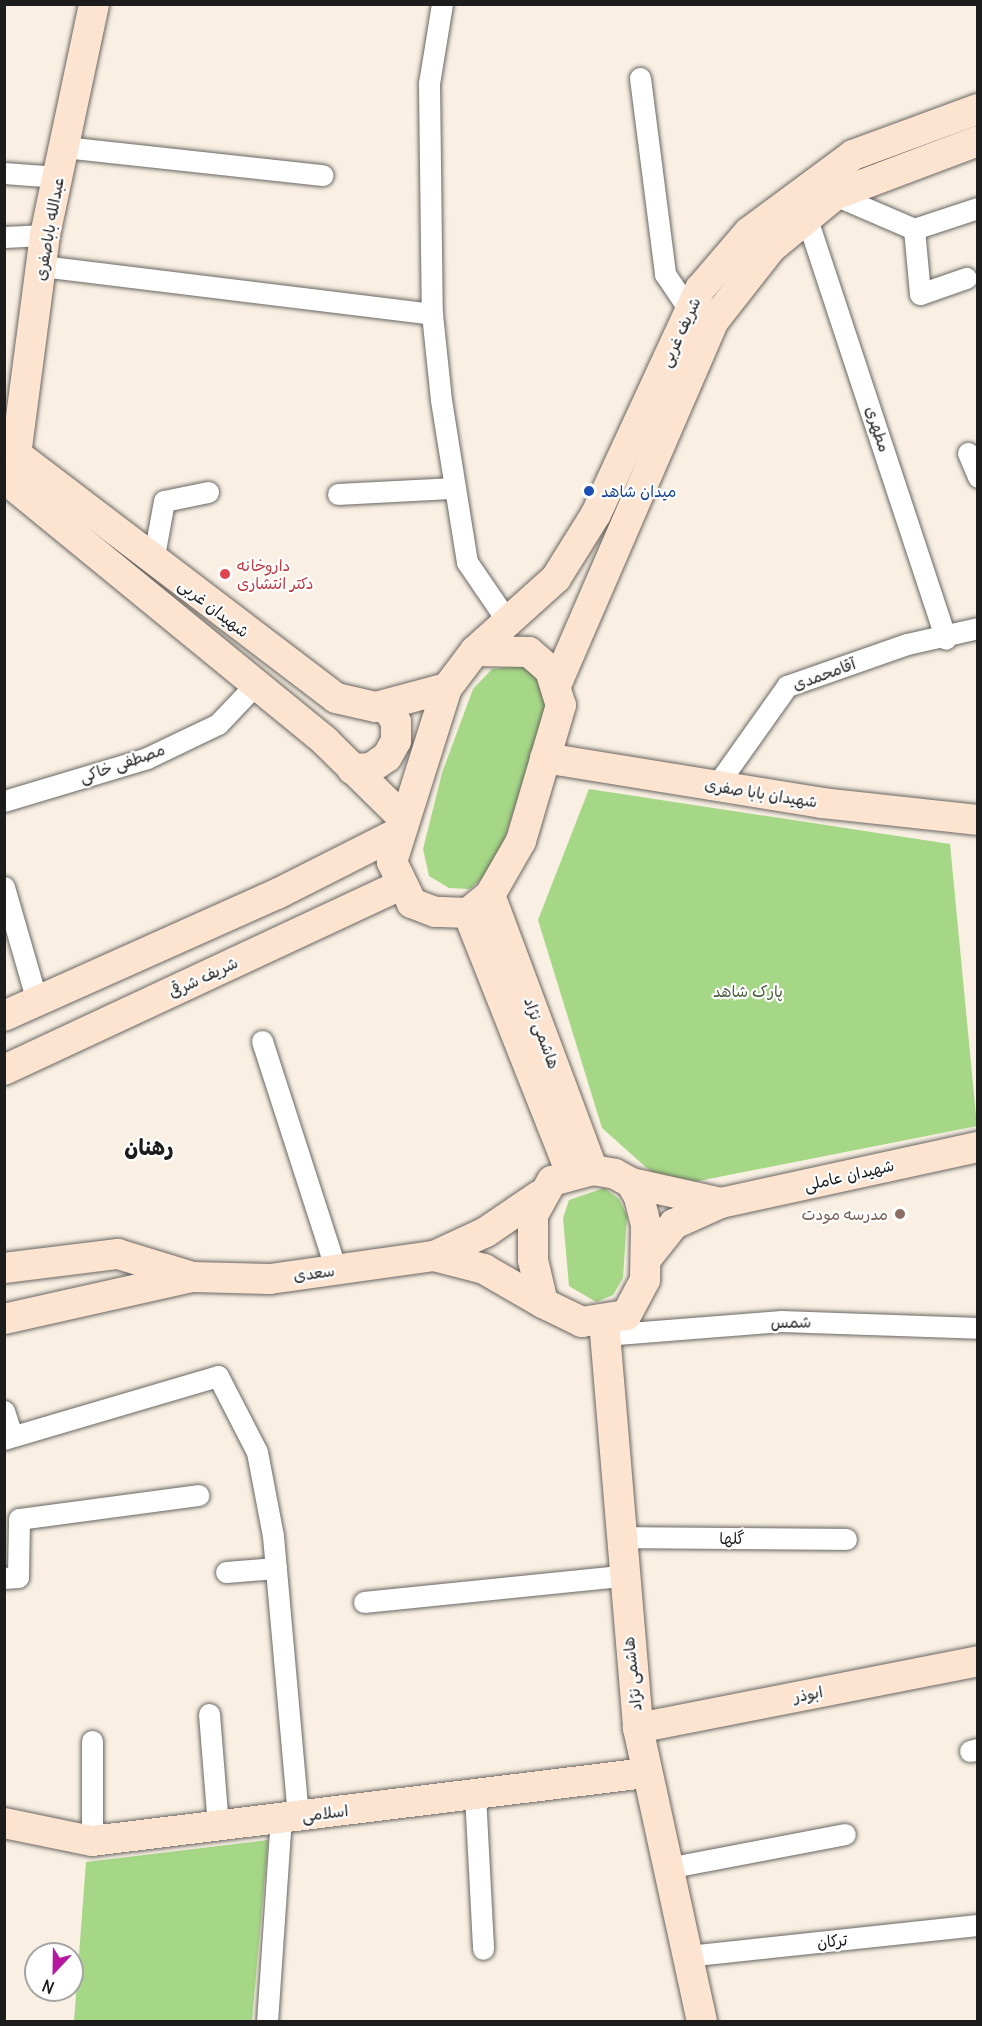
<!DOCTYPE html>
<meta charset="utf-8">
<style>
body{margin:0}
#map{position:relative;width:982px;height:2026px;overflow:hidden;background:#f9f0e3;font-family:Delius,"Playpen Sans Arabic",sans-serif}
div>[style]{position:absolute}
.green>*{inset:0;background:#a5d786}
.roads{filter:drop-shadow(0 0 2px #696662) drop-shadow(0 0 2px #696662)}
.street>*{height:21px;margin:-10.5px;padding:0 10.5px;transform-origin:10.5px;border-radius:10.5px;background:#fff}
.secondary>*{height:30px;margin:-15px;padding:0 15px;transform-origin:15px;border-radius:15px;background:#fde4d1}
.dots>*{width:16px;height:16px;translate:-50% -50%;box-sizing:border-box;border:3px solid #fff;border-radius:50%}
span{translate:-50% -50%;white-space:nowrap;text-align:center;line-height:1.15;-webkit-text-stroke:4.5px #fff;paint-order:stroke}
.street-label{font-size:16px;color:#1c1c1c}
.transit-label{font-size:16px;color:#164399}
.left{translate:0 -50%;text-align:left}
.health-label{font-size:16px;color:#be3a42}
.park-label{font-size:16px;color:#4c5d41}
.education-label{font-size:16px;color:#785e54}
.right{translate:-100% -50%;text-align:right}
.district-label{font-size:22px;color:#1c1c1c;font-weight:700}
.frame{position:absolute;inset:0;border:6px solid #1c1c1c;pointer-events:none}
.north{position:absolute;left:24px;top:1942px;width:60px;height:60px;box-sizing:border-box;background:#fff;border:2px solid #a4a4a4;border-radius:50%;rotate:202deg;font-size:16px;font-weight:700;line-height:24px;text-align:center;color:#1c1c1c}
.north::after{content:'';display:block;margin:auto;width:21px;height:27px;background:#b5179e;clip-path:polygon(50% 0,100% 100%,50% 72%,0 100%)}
</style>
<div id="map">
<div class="green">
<div style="clip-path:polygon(524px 666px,541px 677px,548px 699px,502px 848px,489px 872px,470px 889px,449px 888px,429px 876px,423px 849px,442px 773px,473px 689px,492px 669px)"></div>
<div style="clip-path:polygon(589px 789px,950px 844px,977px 1126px,668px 1187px,602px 1128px,538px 920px)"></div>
<div style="clip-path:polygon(604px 1188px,619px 1199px,627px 1216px,623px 1278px,613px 1295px,596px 1302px,569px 1286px,563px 1218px,569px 1200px)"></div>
<div style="clip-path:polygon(268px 1840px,252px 2021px,74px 2021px,86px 1862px)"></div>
</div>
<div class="roads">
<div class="street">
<div style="left:442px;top:4px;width:80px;rotate:99.3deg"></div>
<div style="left:429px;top:83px;width:231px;rotate:89.3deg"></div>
<div style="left:432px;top:314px;width:86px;rotate:84deg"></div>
<div style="left:441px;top:400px;width:164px;rotate:80.9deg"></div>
<div style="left:467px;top:562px;width:76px;rotate:55.7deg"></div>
<div style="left:640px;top:78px;width:198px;rotate:82.7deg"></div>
<div style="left:665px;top:274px;width:45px;rotate:56deg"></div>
<div style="left:64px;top:147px;width:260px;rotate:6.2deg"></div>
<div style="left:4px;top:173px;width:54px;rotate:4.2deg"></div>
<div style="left:835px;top:195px;width:86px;rotate:23.3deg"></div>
<div style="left:914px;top:229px;width:67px;rotate:-18.2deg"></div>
<div style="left:807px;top:219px;width:442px;rotate:71.7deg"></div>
<div style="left:914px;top:229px;width:65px;rotate:84.7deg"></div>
<div style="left:920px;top:294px;width:49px;rotate:-19.2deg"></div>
<div style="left:4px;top:237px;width:41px;rotate:-2.8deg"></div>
<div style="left:42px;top:266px;width:393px;rotate:7deg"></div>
<div style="left:968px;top:453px;width:26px;rotate:67deg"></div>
<div style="left:338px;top:494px;width:116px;rotate:-3deg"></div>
<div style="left:153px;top:561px;width:61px;rotate:-79.6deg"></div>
<div style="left:164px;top:501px;width:45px;rotate:-11.6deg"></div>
<div style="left:716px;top:786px;width:123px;rotate:-54.6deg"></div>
<div style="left:787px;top:686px;width:127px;rotate:-19.3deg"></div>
<div style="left:907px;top:644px;width:73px;rotate:-12.7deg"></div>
<div style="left:4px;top:801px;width:149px;rotate:-16.7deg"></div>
<div style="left:147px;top:758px;width:79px;rotate:-25.6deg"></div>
<div style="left:218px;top:724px;width:55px;rotate:-46.5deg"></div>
<div style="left:4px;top:887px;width:119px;rotate:73.9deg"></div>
<div style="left:262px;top:1041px;width:241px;rotate:72.1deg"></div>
<div style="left:604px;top:1335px;width:178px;rotate:-4.5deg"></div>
<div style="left:781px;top:1321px;width:197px;rotate:2deg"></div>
<div style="left:4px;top:1411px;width:25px;rotate:72deg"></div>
<div style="left:4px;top:1439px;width:223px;rotate:-16.4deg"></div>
<div style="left:218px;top:1376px;width:85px;rotate:62.8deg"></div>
<div style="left:257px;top:1452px;width:86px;rotate:79.2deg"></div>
<div style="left:273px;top:1536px;width:281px;rotate:84.9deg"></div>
<div style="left:619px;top:1537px;width:227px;rotate:0.5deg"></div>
<div style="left:226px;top:1572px;width:50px;rotate:-4.6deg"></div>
<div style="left:4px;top:1578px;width:14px;rotate:-4deg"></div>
<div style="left:18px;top:1577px;width:58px;rotate:-89deg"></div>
<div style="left:19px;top:1519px;width:181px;rotate:-7.6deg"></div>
<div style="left:364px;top:1602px;width:259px;rotate:-5.8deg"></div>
<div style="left:209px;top:1714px;width:112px;rotate:85.4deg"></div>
<div style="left:92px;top:1741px;width:100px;rotate:90deg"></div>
<div style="left:970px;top:1751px;width:8px;rotate:-14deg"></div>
<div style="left:475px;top:1794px;width:155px;rotate:87deg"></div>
<div style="left:667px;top:1868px;width:181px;rotate:-10.8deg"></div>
<div style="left:687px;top:1956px;width:293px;rotate:-6.1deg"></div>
<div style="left:267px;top:2022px;width:203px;rotate:-86.1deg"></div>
</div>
<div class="secondary">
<div style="left:4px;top:445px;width:417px;rotate:37.3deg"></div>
<div style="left:336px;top:698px;width:41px;rotate:12.7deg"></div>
<div style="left:376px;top:707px;width:73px;rotate:-15deg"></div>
<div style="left:16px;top:455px;width:222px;rotate:-82.5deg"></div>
<div style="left:45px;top:235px;width:236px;rotate:-78deg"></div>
<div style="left:4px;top:478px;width:415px;rotate:39.3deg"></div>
<div style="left:325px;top:741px;width:110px;rotate:44.6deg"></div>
<div style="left:475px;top:651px;width:54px;rotate:1.1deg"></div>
<div style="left:529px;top:652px;width:28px;rotate:41deg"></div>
<div style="left:550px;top:670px;width:37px;rotate:73deg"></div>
<div style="left:561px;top:705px;width:142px;rotate:106.4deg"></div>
<div style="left:521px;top:841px;width:62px;rotate:119.9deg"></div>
<div style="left:490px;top:895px;width:28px;rotate:141deg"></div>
<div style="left:468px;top:913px;width:33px;rotate:-178deg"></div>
<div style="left:435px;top:912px;width:25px;rotate:-159deg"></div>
<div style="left:412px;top:903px;width:46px;rotate:-116deg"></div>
<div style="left:392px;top:862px;width:182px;rotate:-72.5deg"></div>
<div style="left:447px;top:688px;width:46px;rotate:-52.9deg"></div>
<div style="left:475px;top:651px;width:109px;rotate:-42deg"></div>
<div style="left:556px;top:578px;width:75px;rotate:-58deg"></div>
<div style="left:596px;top:514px;width:248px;rotate:-65.2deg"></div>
<div style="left:700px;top:289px;width:75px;rotate:-49.3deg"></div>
<div style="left:749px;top:232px;width:129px;rotate:-36.5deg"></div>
<div style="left:853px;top:155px;width:133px;rotate:-20.2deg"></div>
<div style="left:557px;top:683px;width:393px;rotate:-66.6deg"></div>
<div style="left:713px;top:322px;width:94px;rotate:-51.9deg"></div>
<div style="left:771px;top:248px;width:83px;rotate:-39.6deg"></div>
<div style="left:835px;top:195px;width:153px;rotate:-20.7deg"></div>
<div style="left:545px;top:758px;width:281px;rotate:9.2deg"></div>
<div style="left:822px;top:803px;width:157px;rotate:6.2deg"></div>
<div style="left:352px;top:769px;width:19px;rotate:-3deg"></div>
<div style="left:371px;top:768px;width:19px;rotate:-35deg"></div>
<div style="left:387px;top:757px;width:18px;rotate:-61deg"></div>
<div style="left:396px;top:741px;width:19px;rotate:-90deg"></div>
<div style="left:396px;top:722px;width:19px;rotate:-122deg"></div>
<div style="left:490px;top:895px;width:294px;rotate:69.5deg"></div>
<div style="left:468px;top:913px;width:280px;rotate:68.4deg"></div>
<div style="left:4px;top:1016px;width:299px;rotate:-24.1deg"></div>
<div style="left:277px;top:894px;width:136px;rotate:-26.8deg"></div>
<div style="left:4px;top:1070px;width:438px;rotate:-25deg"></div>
<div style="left:593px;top:1170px;width:22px;rotate:10deg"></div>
<div style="left:615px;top:1174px;width:18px;rotate:29deg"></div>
<div style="left:631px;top:1183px;width:16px;rotate:60deg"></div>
<div style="left:639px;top:1197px;width:30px;rotate:76deg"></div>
<div style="left:646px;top:1226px;width:54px;rotate:91.1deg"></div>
<div style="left:645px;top:1280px;width:40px;rotate:118deg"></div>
<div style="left:626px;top:1315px;width:45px;rotate:171deg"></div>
<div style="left:582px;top:1322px;width:43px;rotate:-154deg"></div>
<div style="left:543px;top:1303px;width:44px;rotate:-103.1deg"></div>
<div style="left:533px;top:1260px;width:45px;rotate:-90deg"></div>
<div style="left:533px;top:1215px;width:39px;rotate:-61deg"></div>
<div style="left:552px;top:1181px;width:42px;rotate:-15deg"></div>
<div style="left:631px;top:1183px;width:92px;rotate:12.5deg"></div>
<div style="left:434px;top:1256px;width:52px;rotate:14.6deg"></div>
<div style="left:484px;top:1269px;width:68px;rotate:30deg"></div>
<div style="left:646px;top:1259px;width:45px;rotate:-51.3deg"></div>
<div style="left:674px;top:1224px;width:51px;rotate:-24.1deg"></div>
<div style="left:721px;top:1203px;width:263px;rotate:-12.3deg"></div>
<div style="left:4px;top:1268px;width:115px;rotate:-7deg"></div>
<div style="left:118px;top:1254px;width:74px;rotate:17.2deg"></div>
<div style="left:4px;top:1319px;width:193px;rotate:-12.6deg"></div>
<div style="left:192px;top:1277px;width:78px;rotate:1.5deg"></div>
<div style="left:270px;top:1279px;width:166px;rotate:-8deg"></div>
<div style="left:434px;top:1256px;width:57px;rotate:-24.8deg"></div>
<div style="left:486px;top:1232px;width:65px;rotate:-34.4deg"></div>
<div style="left:604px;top:1321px;width:408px;rotate:85.2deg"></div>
<div style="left:638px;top:1728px;width:301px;rotate:77.7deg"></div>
<div style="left:638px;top:1728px;width:347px;rotate:-11.1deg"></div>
<div style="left:4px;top:1823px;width:90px;rotate:11.6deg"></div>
<div style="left:92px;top:1841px;width:558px;rotate:-7deg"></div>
</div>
</div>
<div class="dots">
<div style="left:589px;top:491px;background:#1a4fb4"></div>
<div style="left:225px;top:574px;background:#e0444e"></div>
<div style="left:900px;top:1214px;background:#8d6e63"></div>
</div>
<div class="street-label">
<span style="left:49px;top:229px;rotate:-80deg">عبدالله باباصفری</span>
<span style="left:680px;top:332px;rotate:-65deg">شریف غربی</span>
<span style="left:878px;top:429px;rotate:72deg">مطهری</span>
<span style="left:214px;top:608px;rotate:38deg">شهیدان غربی</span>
<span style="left:824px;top:674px;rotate:-20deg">آقامحمدی</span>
<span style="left:122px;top:763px;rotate:-19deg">مصطفی خاکی</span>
<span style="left:761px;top:793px;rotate:9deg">شهیدان بابا صفری</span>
<span style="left:203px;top:977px;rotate:-25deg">شریف شرقی</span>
<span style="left:542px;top:1033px;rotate:70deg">هاشمی نژاد</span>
<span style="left:849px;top:1175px;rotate:-13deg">شهیدان عاملی</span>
<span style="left:314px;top:1273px;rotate:-8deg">سعدی</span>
<span style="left:791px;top:1322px;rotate:-1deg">شمس</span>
<span style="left:732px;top:1538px">گلها</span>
<span style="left:632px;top:1674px;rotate:-96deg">هاشمی نژاد</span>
<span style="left:808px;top:1694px;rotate:-11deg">ابوذر</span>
<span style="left:325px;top:1813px;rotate:-7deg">اسلامی</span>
<span style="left:832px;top:1941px;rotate:-6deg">ترکان</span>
</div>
<div class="transit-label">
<span class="left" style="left:601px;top:491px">میدان شاهد</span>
</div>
<div class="health-label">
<span class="left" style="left:237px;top:574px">داروخانه<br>دکتر انتشاری</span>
</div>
<div class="park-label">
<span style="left:748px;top:991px">پارک شاهد</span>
</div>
<div class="education-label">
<span class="right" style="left:888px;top:1214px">مدرسه مودت</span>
</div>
<div class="district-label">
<span style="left:149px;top:1148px">رهنان</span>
</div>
<div class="frame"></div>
<div class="north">N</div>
</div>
